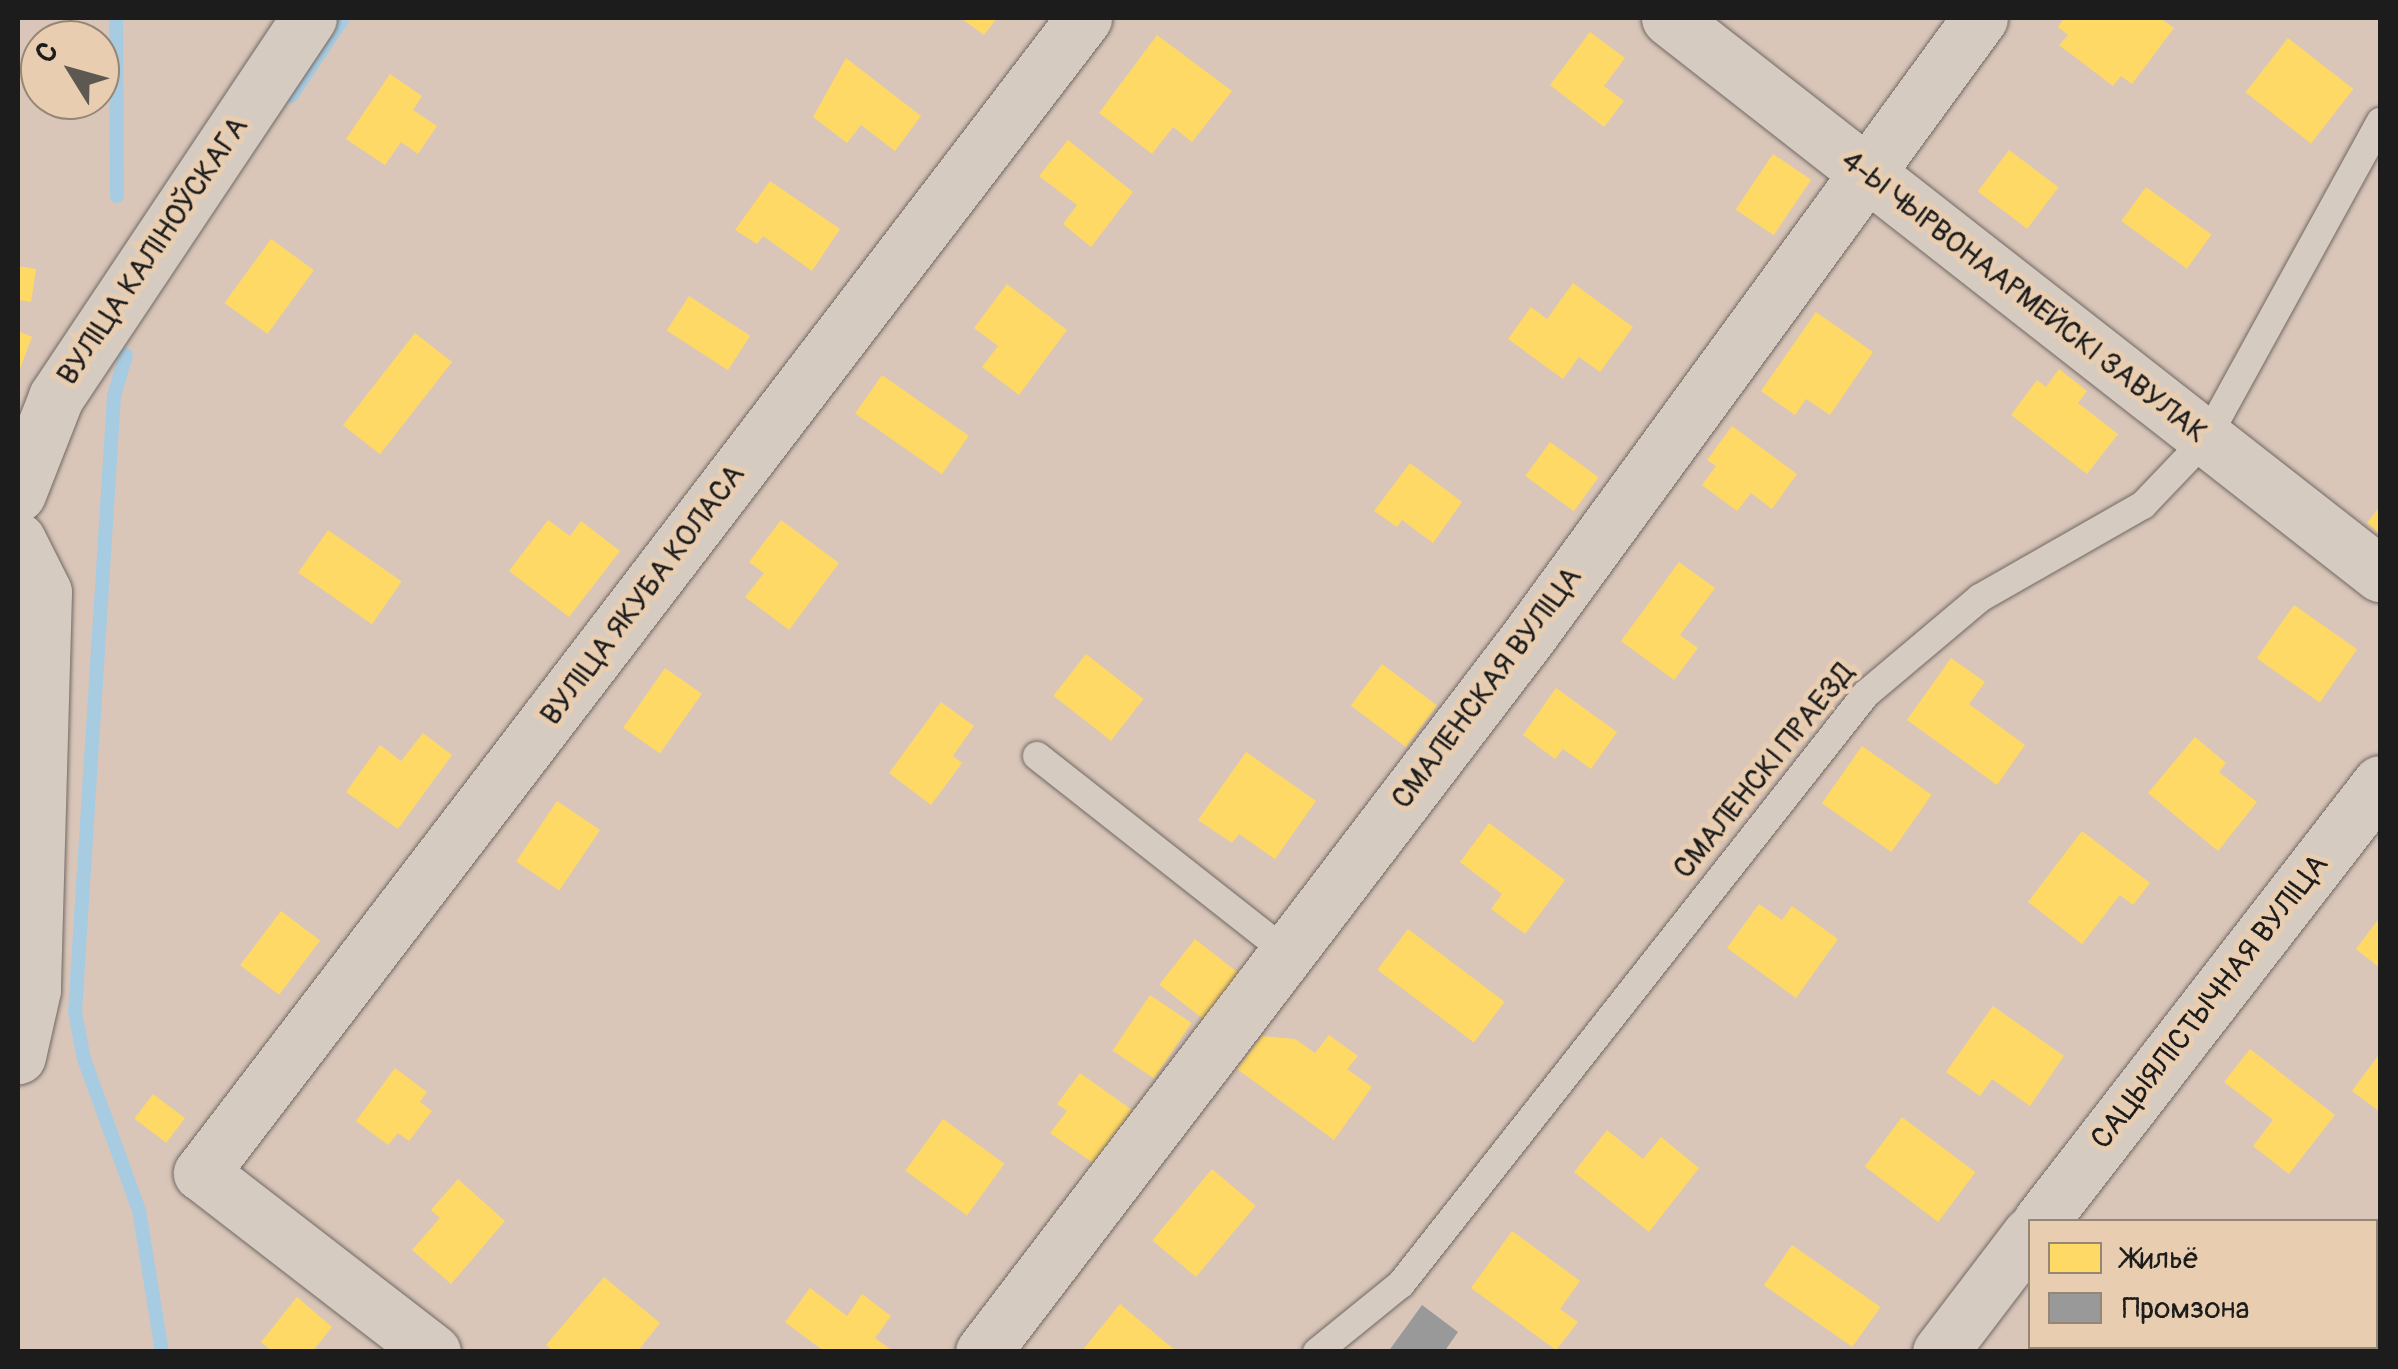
<!DOCTYPE html>
<meta charset="utf-8">
<style>
body{margin:0}
#map{position:relative;width:2398px;height:1369px;overflow:hidden;background:#d9c6b9;font-family:Pangolin,sans-serif}
div>[style]{position:absolute}
.homes>*{inset:0;background:#ffd966;transform-origin:0 0}
.industry>*{inset:0;background:#999}
.stream>*{height:14px;margin:-7px;padding:0 7px;transform-origin:7px;border-radius:7px;background:#a7cce1}
.roads{filter:drop-shadow(0 0 2px #716863) drop-shadow(0 0 2px #716863)}
.service>*{height:28px;margin:-14px;padding:0 14px;transform-origin:14px;border-radius:14px;background:#d6cbc1}
.minor>*{height:55px;margin:-27.5px;padding:0 27.5px;transform-origin:27.5px;border-radius:27.5px;background:#d6cbc1}
.secondary>*{height:55px;margin:-27.5px;padding:0 27.5px;transform-origin:27.5px;border-radius:27.5px;background:#d6cbc1}
span{translate:-50% -50%;white-space:nowrap;text-align:center;line-height:1.15;-webkit-text-stroke:10px #e8cdb0;paint-order:stroke}
.street-label{font-size:30px;color:#1c1c1c}
.frame{position:absolute;inset:0;border:20px solid #1c1c1c;pointer-events:none}
.legend{position:absolute;left:2028px;top:1219px;width:350px;height:130px;box-sizing:border-box;background:#e8cdb0;border:2px solid #968675;margin:0;padding:12px 18px;list-style:none;font-size:30px;color:#1c1c1c}
.legend li{display:flex;align-items:center;gap:20px;height:50px}
.legend b{width:50px;border:2px solid #968675}
.north{position:absolute;left:20px;top:20px;width:100px;height:100px;box-sizing:border-box;background:#e8cdb0;border:2px solid #968675;border-radius:50%;rotate:307deg;font-size:28px;font-weight:700;line-height:40px;text-align:center;color:#1c1c1c}
.north::after{content:'';display:block;margin:auto;width:35px;height:45px;background:#5e5853;clip-path:polygon(50% 0,100% 100%,50% 72%,0 100%)}
</style>
<div id="map">
<div class="homes">
<div style="clip-path:polygon(961px 18px,997px 18px,984px 35px)"></div>
<div style="clip-path:polygon(2064px 18px,2160px 18px,2174px 28px,2132px 84px,2121px 76px,2113px 86px,2059px 45px,2068px 35px,2058px 27px)"></div>
<div style="clip-path:polygon(1590px 32px,1625px 58px,1604px 86px,1624px 101px,1604px 127px,1550px 85px)"></div>
<div style="clip-path:polygon(1157px 35px,1232px 91px,1192px 142px,1173px 127px,1152px 154px,1099px 113px)"></div>
<div style="left:2288px;top:38px;width:83px;height:69px;rotate:38deg"></div>
<div style="clip-path:polygon(846px 58px,921px 116px,895px 151px,861px 125px,847px 143px,813px 117px)"></div>
<div style="clip-path:polygon(390px 74px,422px 96px,413px 110px,437px 126px,418px 154px,401px 142px,385px 165px,346px 139px)"></div>
<div style="clip-path:polygon(1068px 140px,1133px 192px,1091px 247px,1063px 224px,1077px 205px,1039px 176px)"></div>
<div style="left:2009px;top:150px;width:62px;height:52px;rotate:37deg"></div>
<div style="left:1773px;top:154px;width:46px;height:67px;rotate:34deg"></div>
<div style="clip-path:polygon(770px 181px,840px 229px,812px 271px,763px 236px,757px 244px,735px 230px)"></div>
<div style="left:2146px;top:187px;width:81px;height:42px;rotate:36deg"></div>
<div style="left:271px;top:239px;width:53px;height:79px;rotate:36deg"></div>
<div style="clip-path:polygon(18px 266px,36px 269px,31px 302px,18px 300px)"></div>
<div style="clip-path:polygon(1573px 283px,1633px 327px,1600px 372px,1579px 357px,1563px 379px,1508px 339px,1531px 307px,1547px 319px)"></div>
<div style="clip-path:polygon(1007px 284px,1067px 330px,1019px 395px,982px 367px,998px 346px,974px 328px)"></div>
<div style="left:689px;top:296px;width:73px;height:41px;rotate:33deg"></div>
<div style="clip-path:polygon(1816px 312px,1873px 352px,1830px 415px,1806px 399px,1795px 415px,1761px 391px)"></div>
<div style="clip-path:polygon(18px 331px,32px 337px,18px 374px)"></div>
<div style="left:415px;top:333px;width:47px;height:117px;rotate:38deg"></div>
<div style="clip-path:polygon(2059px 369px,2087px 391px,2078px 403px,2118px 434px,2087px 474px,2011px 415px,2037px 380px,2046px 387px)"></div>
<div style="left:882px;top:375px;width:106px;height:47px;rotate:35deg"></div>
<div style="clip-path:polygon(1732px 426px,1797px 474px,1772px 509px,1751px 493px,1737px 511px,1702px 485px,1716px 466px,1707px 460px)"></div>
<div style="left:1550px;top:442px;width:60px;height:42px;rotate:36deg"></div>
<div style="clip-path:polygon(1410px 463px,1462px 502px,1433px 543px,1402px 520px,1397px 527px,1374px 511px)"></div>
<div style="clip-path:polygon(2380px 506px,2380px 534px,2367px 523px)"></div>
<div style="clip-path:polygon(548px 520px,570px 536px,581px 521px,620px 551px,569px 617px,509px 571px)"></div>
<div style="clip-path:polygon(781px 520px,839px 563px,789px 630px,745px 597px,764px 573px,749px 562px)"></div>
<div style="left:328px;top:530px;width:90px;height:52px;rotate:35deg"></div>
<div style="clip-path:polygon(1679px 562px,1715px 588px,1680px 635px,1698px 648px,1674px 680px,1621px 641px)"></div>
<div style="left:2294px;top:605px;width:77px;height:65px;rotate:35deg"></div>
<div style="left:1086px;top:654px;width:73px;height:53px;rotate:38deg"></div>
<div style="clip-path:polygon(1951px 658px,1985px 682px,1969px 704px,2025px 745px,1997px 785px,1907px 720px)"></div>
<div style="left:1382px;top:664px;width:69px;height:52px;rotate:37deg"></div>
<div style="left:665px;top:668px;width:45px;height:73px;rotate:35deg"></div>
<div style="clip-path:polygon(1556px 688px,1617px 732px,1591px 769px,1563px 749px,1555px 759px,1523px 735px)"></div>
<div style="clip-path:polygon(941px 702px,974px 726px,953px 756px,962px 763px,931px 805px,889px 773px)"></div>
<div style="clip-path:polygon(423px 733px,452px 755px,398px 829px,346px 792px,380px 745px,401px 761px)"></div>
<div style="clip-path:polygon(2195px 737px,2226px 763px,2219px 772px,2257px 802px,2218px 851px,2148px 793px)"></div>
<div style="left:1862px;top:746px;width:85px;height:70px;rotate:35deg"></div>
<div style="clip-path:polygon(1246px 752px,1316px 801px,1275px 859px,1239px 834px,1232px 843px,1198px 820px)"></div>
<div style="left:557px;top:801px;width:52px;height:73px;rotate:34deg"></div>
<div style="clip-path:polygon(1489px 823px,1565px 880px,1525px 934px,1491px 909px,1502px 894px,1460px 862px)"></div>
<div style="clip-path:polygon(2082px 831px,2150px 883px,2133px 905px,2120px 895px,2082px 944px,2028px 902px)"></div>
<div style="clip-path:polygon(1759px 904px,1782px 920px,1792px 906px,1838px 939px,1796px 998px,1727px 948px)"></div>
<div style="left:281px;top:911px;width:49px;height:68px;rotate:37deg"></div>
<div style="clip-path:polygon(2380px 917px,2380px 968px,2356px 949px)"></div>
<div style="left:1408px;top:929px;width:121px;height:51px;rotate:37deg"></div>
<div style="left:1195px;top:939px;width:56px;height:58px;rotate:38deg"></div>
<div style="left:1150px;top:995px;width:50px;height:67px;rotate:34deg"></div>
<div style="clip-path:polygon(1993px 1006px,2064px 1056px,2030px 1106px,1992px 1079px,1980px 1096px,1946px 1072px)"></div>
<div style="clip-path:polygon(1329px 1035px,1358px 1056px,1347px 1069px,1372px 1087px,1334px 1140px,1237px 1069px,1262px 1036px,1295px 1039px,1315px 1053px)"></div>
<div style="clip-path:polygon(2250px 1049px,2335px 1115px,2289px 1174px,2253px 1146px,2273px 1120px,2224px 1082px)"></div>
<div style="clip-path:polygon(2380px 1053px,2380px 1112px,2352px 1091px)"></div>
<div style="clip-path:polygon(395px 1068px,427px 1092px,420px 1102px,432px 1111px,409px 1141px,398px 1133px,388px 1145px,356px 1121px)"></div>
<div style="clip-path:polygon(1080px 1073px,1132px 1110px,1093px 1163px,1050px 1133px,1067px 1111px,1057px 1104px)"></div>
<div style="left:153px;top:1094px;width:40px;height:31px;rotate:37deg"></div>
<div style="left:1902px;top:1117px;width:92px;height:62px;rotate:37deg"></div>
<div style="left:943px;top:1119px;width:76px;height:64px;rotate:36deg"></div>
<div style="clip-path:polygon(1607px 1130px,1643px 1159px,1661px 1137px,1699px 1168px,1649px 1232px,1574px 1172px)"></div>
<div style="left:1212px;top:1169px;width:57px;height:93px;rotate:40deg"></div>
<div style="clip-path:polygon(458px 1179px,505px 1221px,451px 1284px,412px 1250px,440px 1218px,431px 1210px)"></div>
<div style="clip-path:polygon(1512px 1231px,1580px 1281px,1560px 1309px,1578px 1322px,1556px 1350px,1471px 1288px)"></div>
<div style="left:1792px;top:1245px;width:108px;height:49px;rotate:35deg"></div>
<div style="clip-path:polygon(604px 1277px,660px 1323px,637px 1352px,554px 1352px,546px 1345px)"></div>
<div style="clip-path:polygon(810px 1288px,847px 1316px,862px 1294px,891px 1316px,875px 1338px,894px 1352px,825px 1352px,785px 1322px)"></div>
<div style="clip-path:polygon(297px 1297px,332px 1327px,312px 1352px,273px 1352px,261px 1342px)"></div>
<div style="clip-path:polygon(1120px 1304px,1177px 1352px,1081px 1352px)"></div>
<div style="clip-path:polygon(2309px 1346px,2360px 1346px,2366px 1352px,2316px 1352px)"></div>
</div>
<div class="industry">
<div style="clip-path:polygon(1422px 1305px,1458px 1332px,1444px 1352px,1388px 1352px)"></div>
</div>
<div class="stream">
<div style="left:116px;top:18px;width:178px;rotate:89.7deg"></div>
<div style="left:291px;top:96px;width:94px;rotate:-56.3deg"></div>
<div style="left:126px;top:355px;width:43px;rotate:106.3deg"></div>
<div style="left:114px;top:396px;width:617px;rotate:93.62deg"></div>
<div style="left:75px;top:1012px;width:48px;rotate:79.2deg"></div>
<div style="left:84px;top:1059px;width:161px;rotate:70deg"></div>
<div style="left:139px;top:1210px;width:144px;rotate:80.8deg"></div>
</div>
<div class="roads">
<div class="service">
<div style="left:1037px;top:756px;width:318px;rotate:38.2deg"></div>
<div style="left:1317px;top:1352px;width:108px;rotate:-39deg"></div>
<div style="left:1401px;top:1284px;width:751px;rotate:-51.76deg"></div>
<div style="left:1866px;top:694px;width:149px;rotate:-40.1deg"></div>
<div style="left:1980px;top:598px;width:188px;rotate:-29.7deg"></div>
<div style="left:2143px;top:505px;width:91px;rotate:-46.3deg"></div>
<div style="left:2206px;top:439px;width:362px;rotate:-61.2deg"></div>
</div>
<div class="minor">
<div style="left:1669px;top:18px;width:903px;rotate:38.03deg"></div>
<div style="left:18px;top:494px;width:104px;rotate:-68.6deg"></div>
<div style="left:56px;top:397px;width:456px;rotate:-56.3deg"></div>
<div style="left:18px;top:540px;width:58px;rotate:63.4deg"></div>
<div style="left:44px;top:592px;width:398px;rotate:91.6deg"></div>
<div style="left:33px;top:990px;width:68px;rotate:102.8deg"></div>
<div style="left:433px;top:1352px;width:293px;rotate:-142.3deg"></div>
<div style="left:201px;top:1173px;width:1454px;rotate:-52.6deg"></div>
<div style="left:983px;top:1352px;width:900px;rotate:-52.67deg"></div>
<div style="left:1529px;top:636px;width:765px;rotate:-53.88deg"></div>
</div>
<div class="secondary">
<div style="left:2040px;top:1222px;width:555px;rotate:-52.24deg"></div>
<div style="left:1940px;top:1352px;width:148px;rotate:-52.7deg"></div>
</div>
</div>
<div class="street-label">
<span style="left:153px;top:251px;rotate:-56deg">ВУЛІЦА КАЛІНОЎСКАГА</span>
<span style="left:2024px;top:297px;rotate:38deg">4-Ы ЧЫРВОНААРМЕЙСКІ ЗАВУЛАК</span>
<span style="left:643px;top:595px;rotate:-53deg">ВУЛІЦА ЯКУБА КОЛАСА</span>
<span style="left:1487px;top:688px;rotate:-53deg">СМАЛЕНСКАЯ ВУЛІЦА</span>
<span style="left:1764px;top:771px;rotate:-51deg">СМАЛЕНСКІ ПРАЕЗД</span>
<span style="left:2210px;top:1002px;rotate:-52deg">САЦЫЯЛІСТЫЧНАЯ ВУЛІЦА</span>
</div>
<div class="frame"></div>
<ul class="legend">
<li><b style="height:28px;background:#ffd966"></b>Жильё</li>
<li><b style="height:28px;background:#999"></b>Промзона</li>
</ul>
<div class="north">С</div>
</div>
